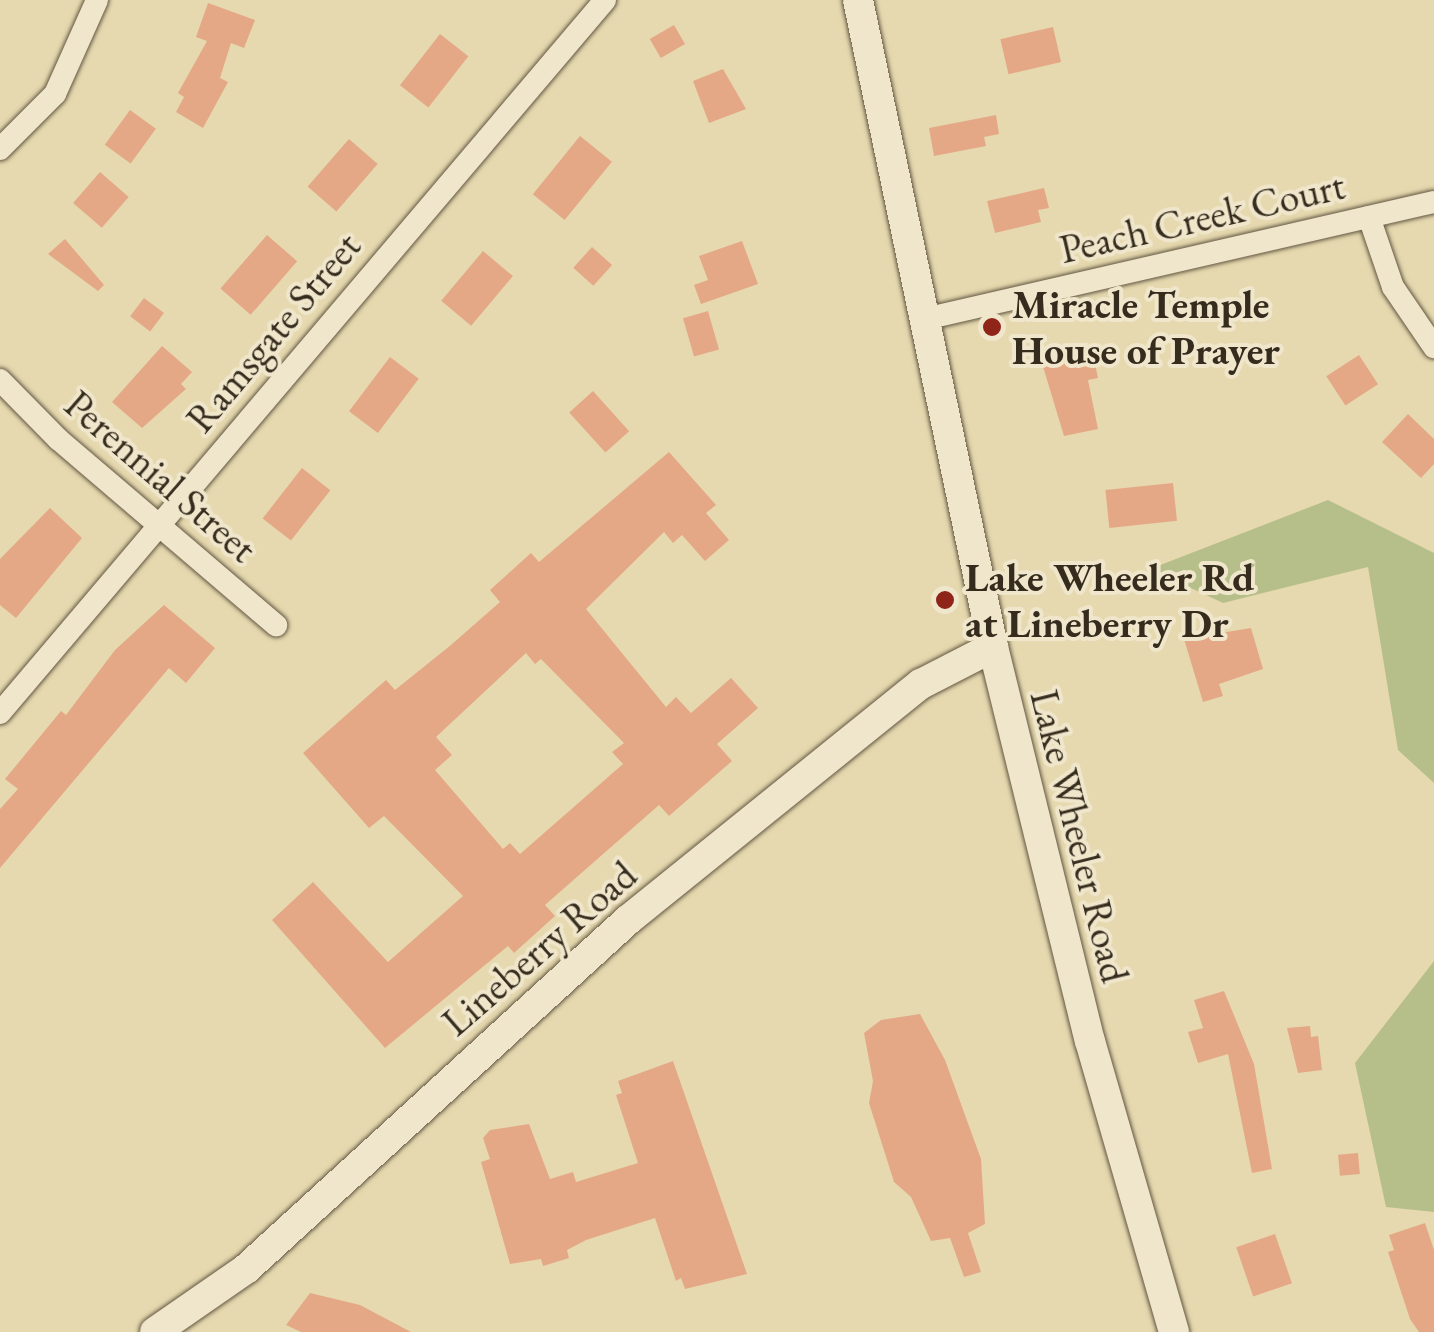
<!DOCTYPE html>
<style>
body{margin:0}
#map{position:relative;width:1434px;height:1332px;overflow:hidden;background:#e6d9af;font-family:"EB Garamond",serif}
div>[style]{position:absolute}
.green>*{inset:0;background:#b6bf8a}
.building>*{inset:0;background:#e4a886;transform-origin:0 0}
.roads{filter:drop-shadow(0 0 2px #625742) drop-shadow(0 0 2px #625742)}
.street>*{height:22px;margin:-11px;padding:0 11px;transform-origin:11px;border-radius:11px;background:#efe6cb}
.secondary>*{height:30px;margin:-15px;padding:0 15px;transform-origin:15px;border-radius:15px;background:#efe6cb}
.dots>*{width:28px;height:28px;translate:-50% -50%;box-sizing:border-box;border:5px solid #efe6cb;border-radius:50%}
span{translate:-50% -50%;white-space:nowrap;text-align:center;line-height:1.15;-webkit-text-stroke:8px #efe6cb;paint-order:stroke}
.street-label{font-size:40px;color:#362c1e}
.poi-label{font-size:40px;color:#362c1e;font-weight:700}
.left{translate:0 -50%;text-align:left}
</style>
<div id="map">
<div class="green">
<div style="clip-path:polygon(1328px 500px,1434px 553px,1434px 783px,1398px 750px,1368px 567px,1223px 603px,1150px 569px)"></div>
<div style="clip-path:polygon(1434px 961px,1434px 1212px,1386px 1207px,1355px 1063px)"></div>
</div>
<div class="building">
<div style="clip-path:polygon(208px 3px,255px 20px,244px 48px,231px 43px,220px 78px,228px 82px,203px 128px,176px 112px,184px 97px,178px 93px,207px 41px,196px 37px)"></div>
<div style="left:674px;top:25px;width:22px;height:28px;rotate:60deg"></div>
<div style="left:1053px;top:27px;width:36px;height:54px;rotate:77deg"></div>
<div style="left:440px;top:34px;width:36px;height:65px;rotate:38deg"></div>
<div style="clip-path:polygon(723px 69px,746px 109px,709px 123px,693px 81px)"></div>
<div style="left:130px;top:110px;width:32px;height:43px;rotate:36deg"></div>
<div style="clip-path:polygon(996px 115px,999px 134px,984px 137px,986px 146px,934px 156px,929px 128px)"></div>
<div style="left:580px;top:136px;width:41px;height:75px;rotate:39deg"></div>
<div style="left:349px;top:139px;width:38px;height:63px;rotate:41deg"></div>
<div style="left:100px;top:172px;width:38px;height:41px;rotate:41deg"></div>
<div style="clip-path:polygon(1044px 188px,1049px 208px,1038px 210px,1041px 222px,995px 233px,987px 201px)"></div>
<div style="left:267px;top:235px;width:40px;height:71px;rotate:41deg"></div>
<div style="clip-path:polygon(65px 239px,104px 285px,98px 291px,48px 254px)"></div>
<div style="clip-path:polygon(742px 241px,758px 284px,701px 304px,694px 285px,708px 280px,699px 256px)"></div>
<div style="left:592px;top:247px;width:27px;height:28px;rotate:42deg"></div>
<div style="left:483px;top:251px;width:39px;height:65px;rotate:40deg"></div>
<div style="left:144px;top:298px;width:25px;height:23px;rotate:37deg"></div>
<div style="left:708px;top:311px;width:40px;height:26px;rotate:74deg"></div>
<div style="clip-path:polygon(162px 346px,192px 372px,181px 384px,186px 389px,142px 428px,112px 402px)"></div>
<div style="clip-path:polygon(1092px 349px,1098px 378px,1088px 380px,1098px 429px,1064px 436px,1041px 360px)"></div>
<div style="left:1359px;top:355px;width:35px;height:39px;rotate:57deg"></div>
<div style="left:390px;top:357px;width:36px;height:68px;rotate:37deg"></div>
<div style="left:593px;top:391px;width:54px;height:32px;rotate:48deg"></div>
<div style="clip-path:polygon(1408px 414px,1434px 439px,1434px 464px,1421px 478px,1382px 442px)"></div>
<div style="clip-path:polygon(evenodd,669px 452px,716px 505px,706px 513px,729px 540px,705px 561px,682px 535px,673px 543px,664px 532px,586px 609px,666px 707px,676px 697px,691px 713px,731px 678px,758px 708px,717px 744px,732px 761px,669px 816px,659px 805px,545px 905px,555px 916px,514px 953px,508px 946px,385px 1048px,272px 920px,313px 882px,388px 962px,463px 896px,384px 816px,369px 828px,303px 753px,386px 680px,395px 690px,451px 645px,500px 602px,490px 590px,531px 553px,539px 562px,669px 452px,526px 653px,535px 664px,541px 659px,624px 743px,612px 752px,623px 764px,520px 854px,510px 843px,503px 849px,435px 770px,452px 755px,436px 737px,526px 653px)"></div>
<div style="left:302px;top:468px;width:36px;height:64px;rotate:38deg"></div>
<div style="left:1173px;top:483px;width:38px;height:68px;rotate:84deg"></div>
<div style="clip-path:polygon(50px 508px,82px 538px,16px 618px,0 605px,0 559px)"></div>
<div style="clip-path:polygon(164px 605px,215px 648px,186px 683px,169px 668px,0 868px,0 809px,18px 789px,5px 779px,61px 711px,66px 715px,115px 650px)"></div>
<div style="clip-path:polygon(1251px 628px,1263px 669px,1219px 684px,1223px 696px,1203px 702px,1184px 639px)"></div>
<div style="clip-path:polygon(1224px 991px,1254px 1064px,1272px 1169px,1252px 1173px,1228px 1054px,1198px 1063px,1188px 1032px,1203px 1028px,1194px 1000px)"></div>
<div style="clip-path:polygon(920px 1014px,945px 1060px,981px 1159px,985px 1224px,968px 1233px,981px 1272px,964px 1277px,950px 1238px,931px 1241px,911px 1197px,894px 1182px,869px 1103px,873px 1081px,864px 1033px,881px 1020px)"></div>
<div style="clip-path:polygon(1310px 1026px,1311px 1037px,1318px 1036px,1322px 1070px,1298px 1073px,1287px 1028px)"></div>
<div style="clip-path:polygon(673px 1061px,747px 1274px,685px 1289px,681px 1278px,676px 1281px,655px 1218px,586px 1240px,567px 1250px,569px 1258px,543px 1266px,541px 1259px,510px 1264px,481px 1162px,490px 1159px,483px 1138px,490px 1130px,529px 1124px,550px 1179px,573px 1172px,576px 1182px,638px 1163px,616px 1095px,622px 1093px,618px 1081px)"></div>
<div style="left:1358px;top:1153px;width:21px;height:20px;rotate:85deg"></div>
<div style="clip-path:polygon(1425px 1223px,1434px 1250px,1434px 1332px,1419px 1332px,1410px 1319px,1388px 1252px,1394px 1250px,1389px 1235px)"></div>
<div style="left:1275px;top:1234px;width:52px;height:41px;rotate:71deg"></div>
<div style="clip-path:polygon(310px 1293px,360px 1305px,411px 1332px,301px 1332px,286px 1325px)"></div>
</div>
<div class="roads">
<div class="street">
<div style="left:0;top:149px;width:78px;rotate:-45deg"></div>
<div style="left:55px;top:94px;width:103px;rotate:-65.9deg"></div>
<div style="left:1369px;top:217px;width:74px;rotate:71.1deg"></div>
<div style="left:1393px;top:287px;width:73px;rotate:55.7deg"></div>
<div style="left:929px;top:318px;width:518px;rotate:-12.94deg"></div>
<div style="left:0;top:380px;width:83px;rotate:45.5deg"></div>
<div style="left:58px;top:439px;width:287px;rotate:40.5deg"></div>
<div style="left:0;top:713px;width:935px;rotate:-49.68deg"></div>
</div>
<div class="secondary">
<div style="left:858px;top:0;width:661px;rotate:78.21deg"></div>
<div style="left:993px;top:647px;width:406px;rotate:76.2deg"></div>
<div style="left:1090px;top:1041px;width:303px;rotate:73.9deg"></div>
<div style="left:155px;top:1332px;width:111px;rotate:-34.7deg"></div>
<div style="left:246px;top:1269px;width:517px;rotate:-42.42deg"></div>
<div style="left:628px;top:920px;width:376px;rotate:-38.9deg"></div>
<div style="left:921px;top:684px;width:81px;rotate:-27.2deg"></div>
</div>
</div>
<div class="dots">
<div style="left:992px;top:327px;background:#8f2418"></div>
<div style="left:945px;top:600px;background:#8f2418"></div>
</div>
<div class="street-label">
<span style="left:1202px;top:217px;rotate:-13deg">Peach Creek Court</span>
<span style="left:273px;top:332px;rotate:-50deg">Ramsgate Street</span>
<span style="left:161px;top:476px;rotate:41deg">Perennial Street</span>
<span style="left:1080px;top:836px;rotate:76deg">Lake Wheeler Road</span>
<span style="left:539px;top:948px;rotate:-41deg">Lineberry Road</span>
</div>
<div class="poi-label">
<span class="left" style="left:1012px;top:327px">Miracle Temple<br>House of Prayer</span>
<span class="left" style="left:965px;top:600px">Lake Wheeler Rd<br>at Lineberry Dr</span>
</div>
</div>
